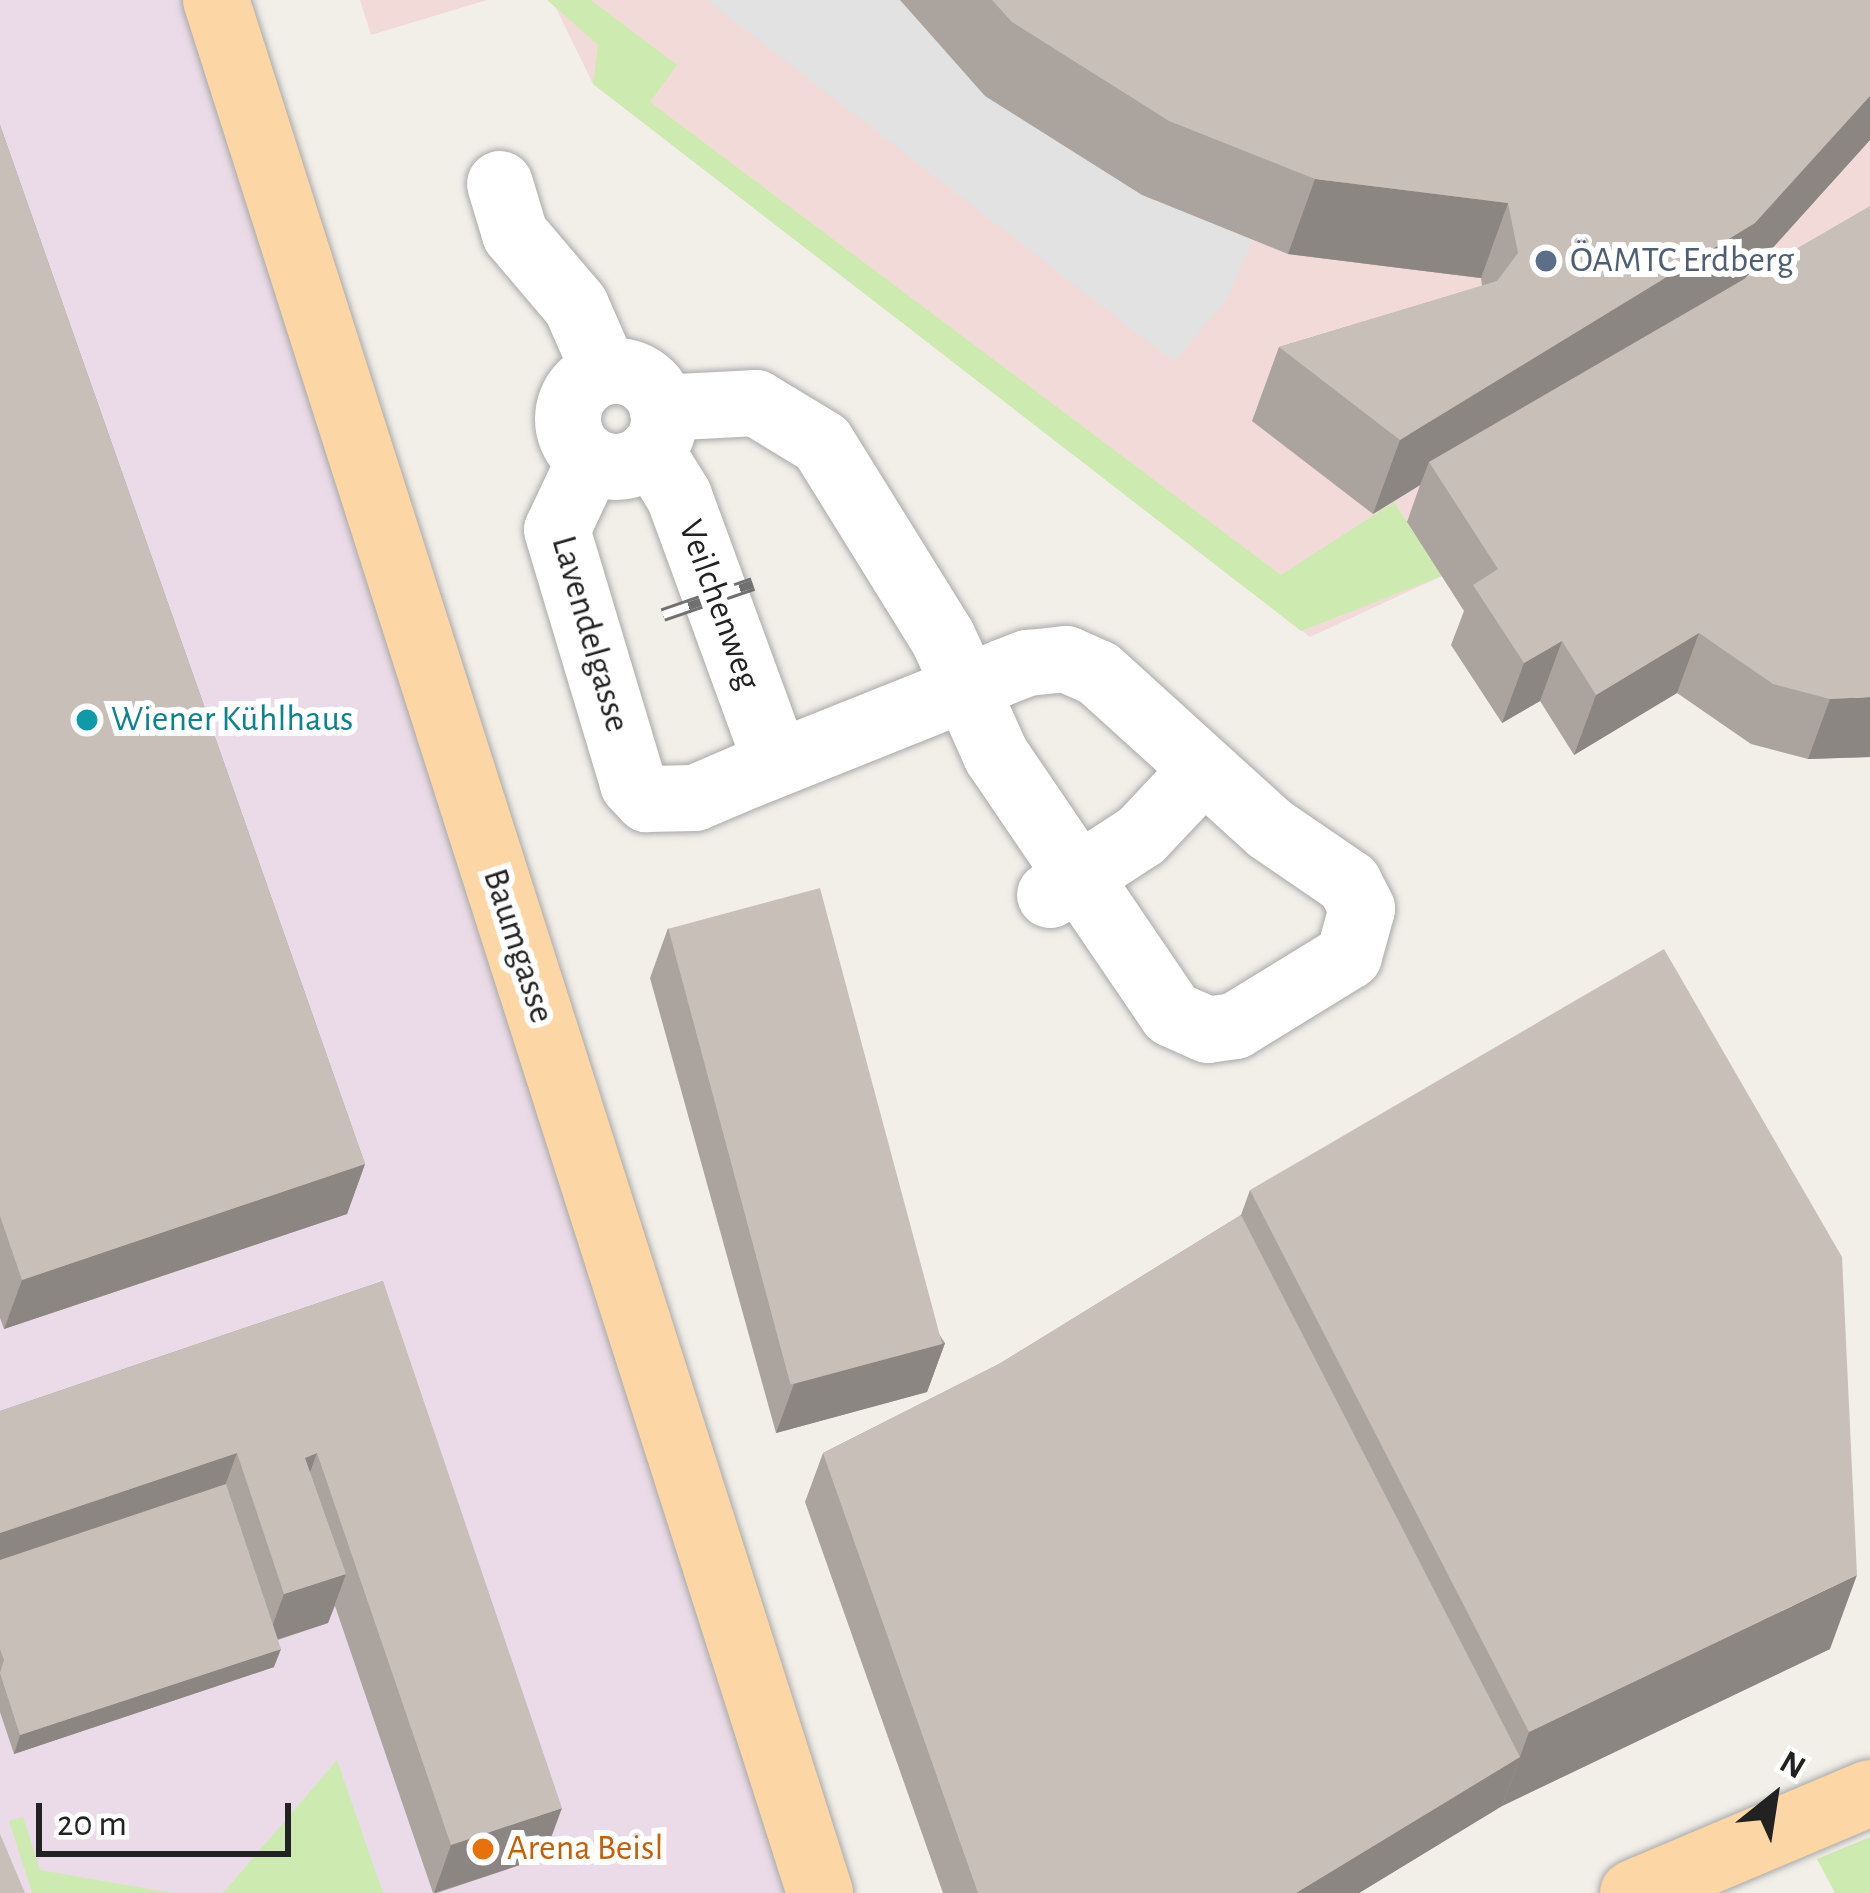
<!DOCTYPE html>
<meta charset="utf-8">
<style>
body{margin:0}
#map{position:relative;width:1870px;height:1893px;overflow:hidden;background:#f2efe9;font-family:"Alegreya Sans",sans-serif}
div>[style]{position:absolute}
.commercial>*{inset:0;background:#f2dad9}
.industrial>*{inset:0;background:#ebdbe8}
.grass>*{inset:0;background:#cdebb0}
.parking>*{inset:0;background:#e2e2e2}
.roads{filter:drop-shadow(0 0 3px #a9a9a9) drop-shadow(0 0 3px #a9a9a9)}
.minor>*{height:66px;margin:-33px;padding:0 33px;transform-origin:33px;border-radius:33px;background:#fff}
.minor>.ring{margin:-33px;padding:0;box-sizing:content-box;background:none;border:66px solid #fff;border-radius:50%}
.major>*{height:66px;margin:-33px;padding:0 33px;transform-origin:33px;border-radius:33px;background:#fcd6a4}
.rail>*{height:14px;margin-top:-7px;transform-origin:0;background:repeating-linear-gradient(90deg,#fff 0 27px,#707070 0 54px);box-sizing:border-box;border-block:3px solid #707070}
.wall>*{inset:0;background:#aba49e}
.shaded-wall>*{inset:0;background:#8b8681}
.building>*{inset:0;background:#c7bfb8;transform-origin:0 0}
.dots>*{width:33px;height:33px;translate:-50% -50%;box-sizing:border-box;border:6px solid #fff;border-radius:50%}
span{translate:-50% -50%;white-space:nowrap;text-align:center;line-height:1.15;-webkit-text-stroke:12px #fff;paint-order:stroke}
.service-label{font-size:36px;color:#4e5e75}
.left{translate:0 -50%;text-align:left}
.street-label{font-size:36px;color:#222}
.culture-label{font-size:36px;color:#0d838f}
.food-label{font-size:36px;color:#c56008}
.north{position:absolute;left:1714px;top:1737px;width:120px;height:120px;-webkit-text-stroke:9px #fff;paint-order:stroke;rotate:30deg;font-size:33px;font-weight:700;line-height:48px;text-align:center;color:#222}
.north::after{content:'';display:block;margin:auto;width:42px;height:54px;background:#222;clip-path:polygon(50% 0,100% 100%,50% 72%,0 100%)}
.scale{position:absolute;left:36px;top:1803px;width:255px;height:54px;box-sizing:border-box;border:6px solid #222;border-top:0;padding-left:15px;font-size:36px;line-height:42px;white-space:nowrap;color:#222;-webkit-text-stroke:9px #fff;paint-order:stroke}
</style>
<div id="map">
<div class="commercial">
<div style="clip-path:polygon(360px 0,487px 0,371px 35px)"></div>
<div style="clip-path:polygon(552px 0,1870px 0,1870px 253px,1442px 576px,1310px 637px,593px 84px)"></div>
</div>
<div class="industrial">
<div style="clip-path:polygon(0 0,216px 0,820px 1893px,0 1893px)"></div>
</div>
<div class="grass">
<div style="clip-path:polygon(547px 0,591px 0,677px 65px,650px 102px,1281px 575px,1394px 502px,1442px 576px,1301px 631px,593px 84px,598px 45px)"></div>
<div style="clip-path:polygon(337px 1760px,383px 1893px,223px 1893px)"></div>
<div style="clip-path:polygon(23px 1817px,40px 1870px,173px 1893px,32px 1893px,9px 1821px)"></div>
<div style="clip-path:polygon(1870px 1837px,1870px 1893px,1835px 1893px,1817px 1859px)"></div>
</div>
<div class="parking">
<div style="clip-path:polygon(707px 0,1266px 0,1316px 93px,1227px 299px,1174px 362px)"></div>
</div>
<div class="roads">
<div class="minor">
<div style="left:500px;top:184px;width:52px;rotate:73.3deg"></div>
<div style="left:515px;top:234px;width:94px;rotate:49.7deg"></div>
<div style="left:576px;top:306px;width:72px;rotate:66.3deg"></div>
<div class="ring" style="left:568px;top:371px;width:30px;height:30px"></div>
<div style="left:651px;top:451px;width:53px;rotate:58.1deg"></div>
<div style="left:679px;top:496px;width:285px;rotate:69.9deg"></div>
<div style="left:590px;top:460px;width:77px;rotate:115.2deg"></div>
<div style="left:557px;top:530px;width:265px;rotate:73.3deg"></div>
<div style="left:633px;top:784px;width:21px;rotate:47deg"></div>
<div style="left:647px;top:799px;width:48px;rotate:-1.2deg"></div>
<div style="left:695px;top:798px;width:59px;rotate:-23.1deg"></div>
<div style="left:749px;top:775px;width:234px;rotate:-21.8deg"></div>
<div style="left:966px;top:688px;width:41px;rotate:-22.8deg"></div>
<div style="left:1004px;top:672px;width:26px;rotate:-21deg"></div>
<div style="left:1028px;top:663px;width:38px;rotate:-6deg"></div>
<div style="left:1066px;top:659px;width:35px;rotate:24deg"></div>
<div style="left:1098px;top:673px;width:232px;rotate:42.2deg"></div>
<div style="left:1270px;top:829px;width:96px;rotate:34.4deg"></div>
<div style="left:1349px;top:883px;width:29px;rotate:63deg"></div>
<div style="left:1362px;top:909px;width:49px;rotate:105.5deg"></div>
<div style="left:1349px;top:956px;width:134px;rotate:148.4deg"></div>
<div style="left:1235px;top:1026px;width:27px;rotate:172deg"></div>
<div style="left:1208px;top:1030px;width:39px;rotate:-156deg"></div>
<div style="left:1172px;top:1014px;width:313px;rotate:-124.2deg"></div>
<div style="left:996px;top:755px;width:73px;rotate:-114.1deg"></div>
<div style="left:966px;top:688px;width:55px;rotate:-114.7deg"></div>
<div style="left:943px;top:638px;width:229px;rotate:-121.8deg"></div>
<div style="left:822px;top:443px;width:77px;rotate:-148.8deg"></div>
<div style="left:756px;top:403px;width:94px;rotate:177deg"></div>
<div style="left:1050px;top:895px;width:108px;rotate:-33deg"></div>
<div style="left:1141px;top:836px;width:91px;rotate:-46.8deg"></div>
</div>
<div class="major">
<div style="left:216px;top:0;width:1987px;rotate:72.3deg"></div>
<div style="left:1633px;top:1893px;width:257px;rotate:-22.9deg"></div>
</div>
</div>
<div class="rail">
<div style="left:663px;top:615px;width:95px;rotate:-19deg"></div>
</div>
<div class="wall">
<div style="clip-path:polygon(900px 0,1870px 0,1870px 140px,1745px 279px,1870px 757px,1808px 759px,1751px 744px,1677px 693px,1574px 755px,1540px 701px,1502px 723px,1451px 645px,1464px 611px,1407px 522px,1420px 485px,1373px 514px,1252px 421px,1279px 347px,1482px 286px,1481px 278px,1288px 254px,1142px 195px,985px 96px)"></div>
<div style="clip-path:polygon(0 125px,365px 1164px,347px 1214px,4px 1329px,0 1318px)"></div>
<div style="clip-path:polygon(668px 928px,945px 1343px,927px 1392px,776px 1433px,650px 978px)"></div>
<div style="clip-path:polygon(1250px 1190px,1830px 1649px,1502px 1806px,1359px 1893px,943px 1893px,805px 1502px,823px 1453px,999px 1364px,1241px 1215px)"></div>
<div style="clip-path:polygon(383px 1281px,544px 1857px,437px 1893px,433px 1893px,335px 1606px,328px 1623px,278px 1640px,274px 1667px,14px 1754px,0 1712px,0 1411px)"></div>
</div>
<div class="shaded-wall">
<div style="clip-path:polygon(1870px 96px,1870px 140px,1728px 297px,1429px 462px,1420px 485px,1373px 514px,1400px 440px)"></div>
<div style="clip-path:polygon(1315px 179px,1508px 203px,1481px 278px,1288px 254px)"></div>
<div style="clip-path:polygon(1699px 633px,1677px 693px,1574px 755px,1596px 695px)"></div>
<div style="clip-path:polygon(1562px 641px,1540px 701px,1502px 723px,1524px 663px)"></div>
<div style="clip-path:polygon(1870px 697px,1870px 757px,1808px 759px,1830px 699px)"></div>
<div style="clip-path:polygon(365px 1164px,347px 1214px,4px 1329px,22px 1280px)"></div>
<div style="clip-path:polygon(945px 1343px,927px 1392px,776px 1433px,794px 1384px)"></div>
<div style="clip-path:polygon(237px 1453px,219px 1502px,0 1576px,0 1533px)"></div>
<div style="clip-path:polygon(317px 1453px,299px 1503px,305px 1458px)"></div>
<div style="clip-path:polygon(346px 1574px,328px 1623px,266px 1643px,284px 1594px)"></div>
<div style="clip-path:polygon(1857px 1575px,1830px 1649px,1502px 1806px,1529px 1732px)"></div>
<div style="clip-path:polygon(281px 1649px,274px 1667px,14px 1754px,20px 1735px)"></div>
<div style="clip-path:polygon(1520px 1757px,1502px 1806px,1359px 1893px,1296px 1893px)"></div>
<div style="clip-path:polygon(562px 1808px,544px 1857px,434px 1893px,451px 1845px)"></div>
</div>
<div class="building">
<div style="clip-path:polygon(992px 0,1870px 0,1870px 96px,1755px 223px,1400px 440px,1279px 347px,1497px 281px,1518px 253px,1508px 203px,1315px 179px,1169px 121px,1012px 22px)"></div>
<div style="clip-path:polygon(0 125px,365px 1164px,22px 1280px,0 1216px)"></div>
<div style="clip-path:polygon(1870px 206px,1870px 697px,1830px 699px,1773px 684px,1699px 633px,1596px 695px,1562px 641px,1524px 663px,1473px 585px,1498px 569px,1429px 462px)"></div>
<div style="left:820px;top:888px;width:472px;height:157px;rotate:75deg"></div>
<div style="clip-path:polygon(1664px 949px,1842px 1257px,1857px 1575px,1529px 1732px,1250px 1190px)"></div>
<div style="clip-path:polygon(1241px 1215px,1520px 1757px,1296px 1893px,978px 1893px,823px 1453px,999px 1364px)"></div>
<div style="clip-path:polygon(383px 1281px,562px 1808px,451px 1845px,317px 1453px,305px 1458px,346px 1574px,284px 1594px,237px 1453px,0 1533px,0 1411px)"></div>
<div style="clip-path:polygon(226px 1484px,281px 1649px,20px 1735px,0 1673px,4px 1660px,0 1649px,0 1560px)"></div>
<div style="clip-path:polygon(0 1834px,25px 1893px,0 1893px)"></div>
</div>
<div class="dots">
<div style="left:1546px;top:261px;background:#5c6f8a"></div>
<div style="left:87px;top:720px;background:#0f9aa8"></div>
<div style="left:483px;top:1849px;background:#e8710a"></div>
</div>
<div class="service-label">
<span class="left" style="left:1570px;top:261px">ÖAMTC Erdberg</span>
</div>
<div class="street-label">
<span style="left:719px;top:605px;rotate:70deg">Veilchenweg</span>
<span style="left:590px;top:634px;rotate:74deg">Lavendelgasse</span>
<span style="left:518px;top:946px;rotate:72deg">Baumgasse</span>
</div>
<div class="culture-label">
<span class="left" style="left:111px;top:720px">Wiener Kühlhaus</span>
</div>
<div class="food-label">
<span class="left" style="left:507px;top:1849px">Arena Beisl</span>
</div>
<div class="north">N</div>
<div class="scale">20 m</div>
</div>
